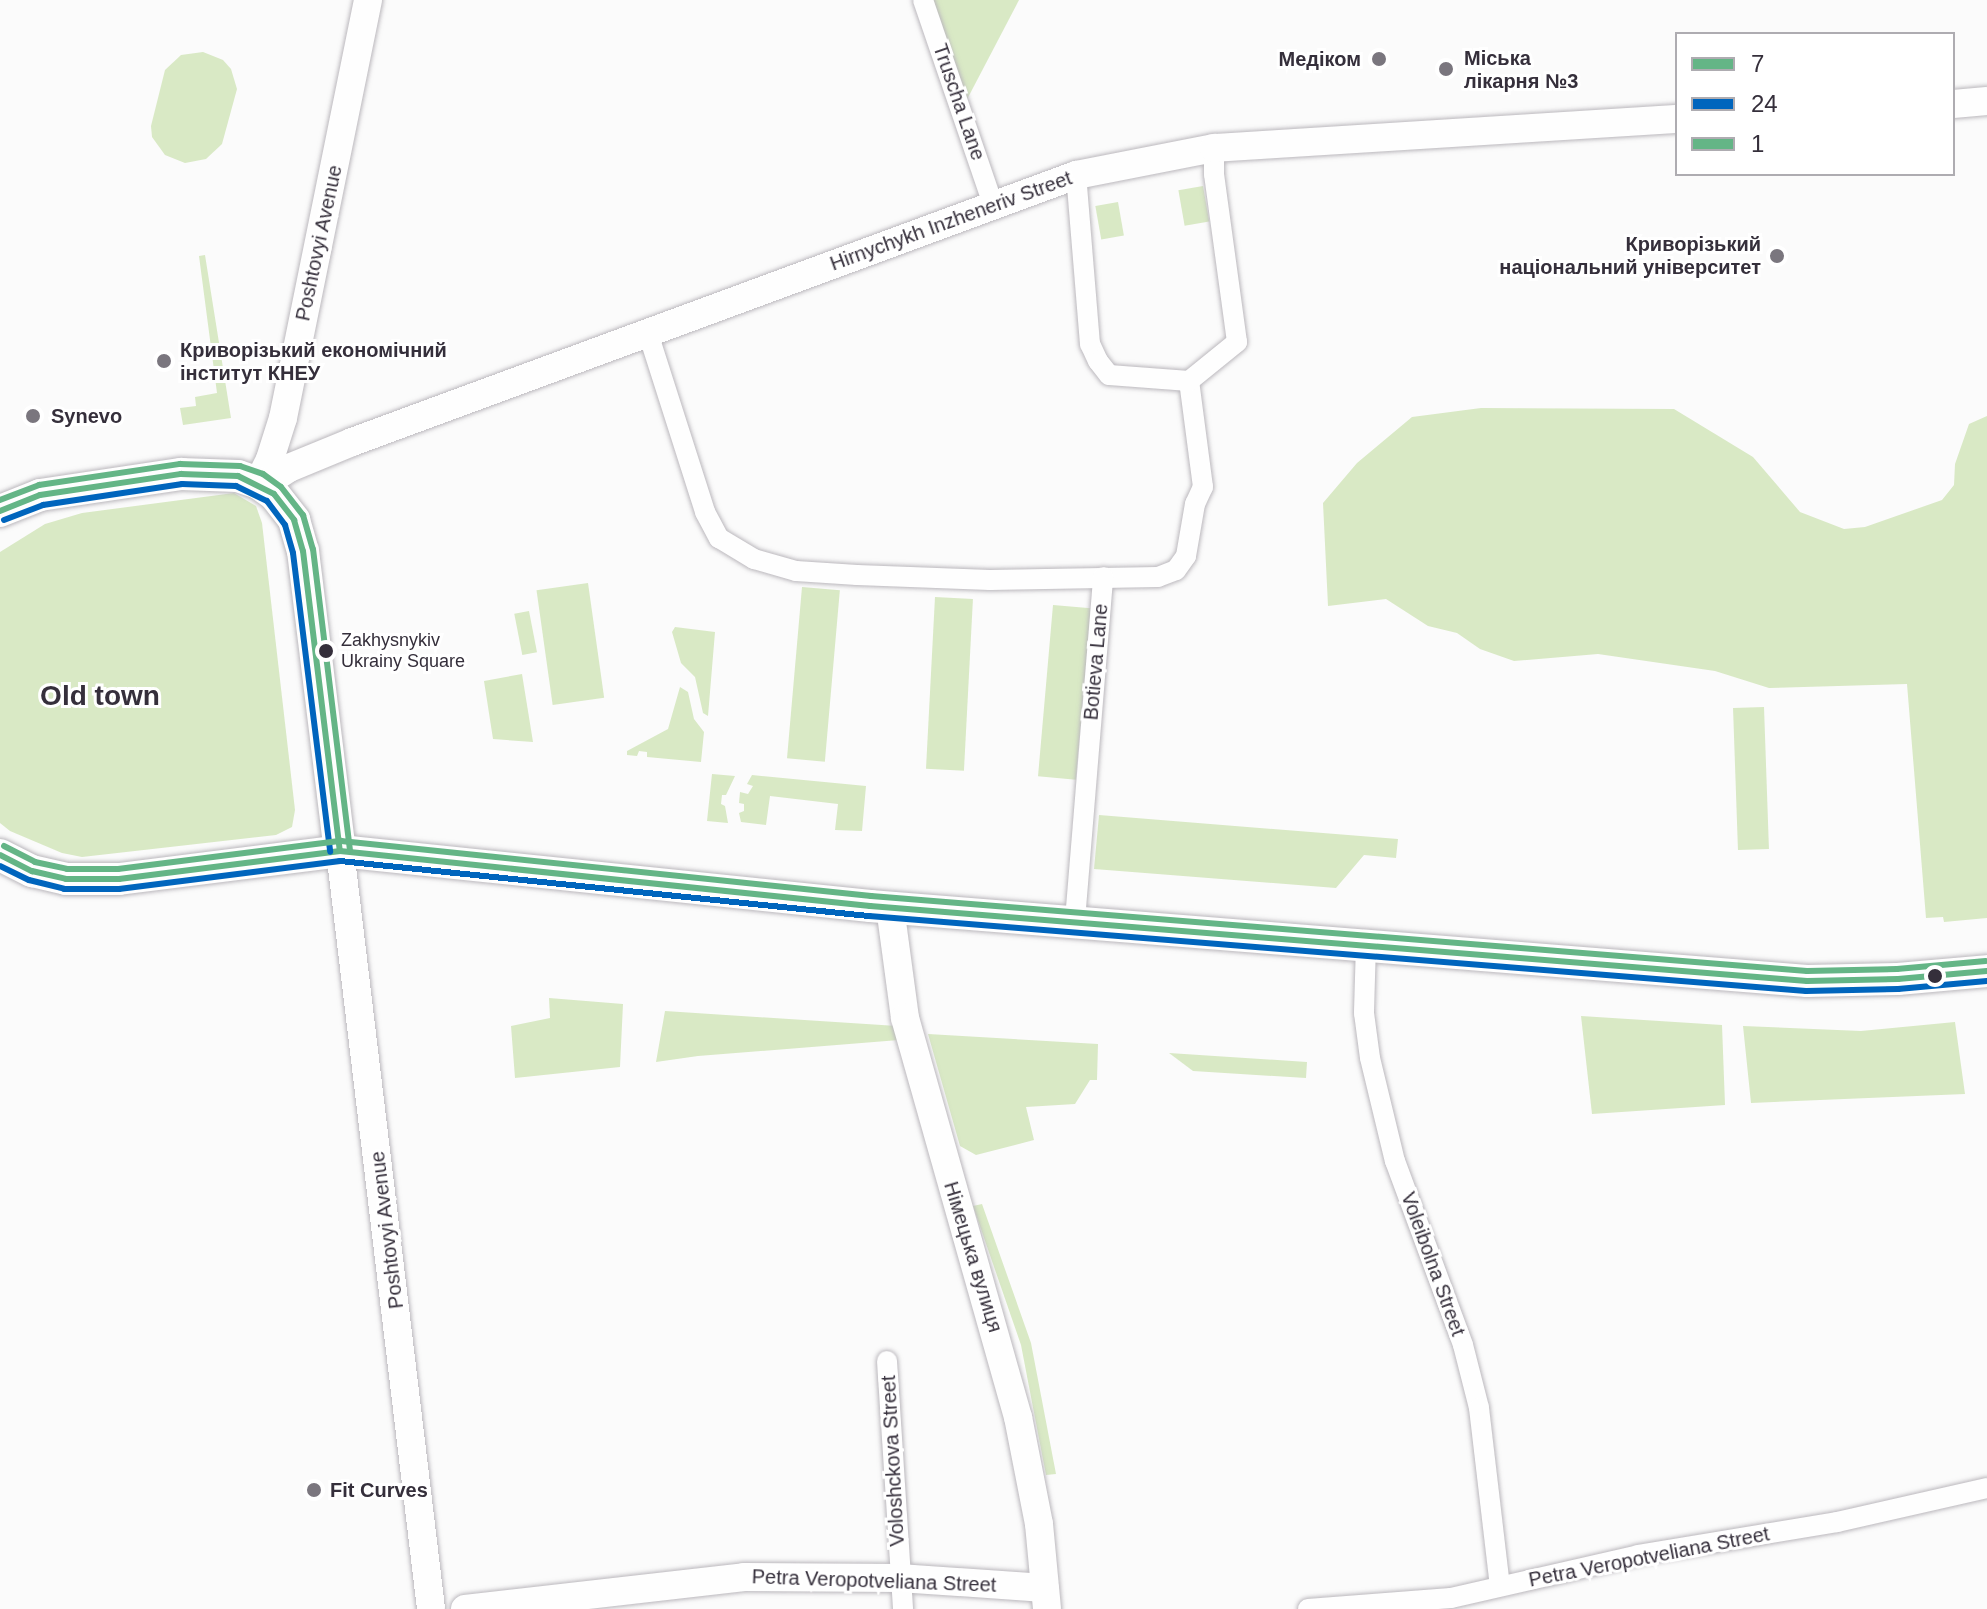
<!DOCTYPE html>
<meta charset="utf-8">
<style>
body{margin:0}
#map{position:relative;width:1987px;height:1609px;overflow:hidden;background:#fbfbfb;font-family:Helvetica,sans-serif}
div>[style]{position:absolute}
.green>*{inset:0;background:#d9e9c5;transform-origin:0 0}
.roads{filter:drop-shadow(0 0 2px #bbb8bd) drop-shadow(0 0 2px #bbb8bd)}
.street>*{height:20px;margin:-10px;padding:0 10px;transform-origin:10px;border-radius:10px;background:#fefefe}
.secondary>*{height:28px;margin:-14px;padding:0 14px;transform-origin:14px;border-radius:14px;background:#fefefe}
.primary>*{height:32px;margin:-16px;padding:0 16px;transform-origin:16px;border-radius:16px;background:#fefefe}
.bus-1>*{height:6px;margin:-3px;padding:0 3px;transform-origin:3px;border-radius:3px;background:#64b586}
.bus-2>*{height:6px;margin:-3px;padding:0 3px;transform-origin:3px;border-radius:3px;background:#0065bd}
.bus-3>*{height:6px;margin:-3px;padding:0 3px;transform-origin:3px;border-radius:3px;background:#64b586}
.dots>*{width:22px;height:22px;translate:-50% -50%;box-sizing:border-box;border:4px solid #fff;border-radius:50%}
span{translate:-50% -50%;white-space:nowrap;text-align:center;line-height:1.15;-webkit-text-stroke:6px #fff;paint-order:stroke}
.bus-label{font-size:18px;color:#352f3b}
.left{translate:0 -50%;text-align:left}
.poi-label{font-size:20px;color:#352f3b;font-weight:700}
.right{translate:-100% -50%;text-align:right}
.street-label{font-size:20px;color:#352f3b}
.district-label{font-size:28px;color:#352f3b;font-weight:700}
.legend{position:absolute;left:1675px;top:32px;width:280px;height:144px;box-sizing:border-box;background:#fff;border:2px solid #aeacb1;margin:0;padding:10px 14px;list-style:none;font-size:24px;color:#352f3b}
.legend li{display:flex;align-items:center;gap:16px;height:40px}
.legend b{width:40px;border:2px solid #aeacb1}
</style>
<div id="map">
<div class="green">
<div style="clip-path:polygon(923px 0,1019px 0,962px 109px)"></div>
<div style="clip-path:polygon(203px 52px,223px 60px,231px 69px,237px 89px,222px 144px,206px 159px,185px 163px,165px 155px,152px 137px,151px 126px,165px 70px,181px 55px)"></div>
<div style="left:1203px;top:186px;width:36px;height:25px;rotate:80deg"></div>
<div style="left:1118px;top:202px;width:34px;height:23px;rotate:80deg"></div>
<div style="clip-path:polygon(205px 255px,231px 418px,183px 425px,180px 408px,196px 406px,195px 397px,217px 393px,199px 256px)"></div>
<div style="clip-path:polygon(1481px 408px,1674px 409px,1753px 457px,1800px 512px,1844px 529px,1865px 527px,1942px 500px,1954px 485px,1955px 464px,1969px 424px,1987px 416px,1987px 918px,1944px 922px,1943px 917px,1926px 918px,1907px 684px,1769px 688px,1715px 671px,1598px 654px,1514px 661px,1480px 649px,1457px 633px,1428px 626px,1386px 599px,1328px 606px,1323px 503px,1357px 463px,1412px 417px)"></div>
<div style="clip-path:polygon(234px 493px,256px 506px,262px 523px,295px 810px,292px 827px,276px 835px,82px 857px,62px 853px,10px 831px,0 823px,0 552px,45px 524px,82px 513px)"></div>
<div style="left:588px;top:583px;width:116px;height:52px;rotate:82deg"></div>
<div style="left:802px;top:587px;width:38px;height:172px;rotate:5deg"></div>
<div style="left:935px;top:597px;width:38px;height:172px;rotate:3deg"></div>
<div style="left:1053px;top:605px;width:38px;height:172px;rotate:5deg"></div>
<div style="left:529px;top:611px;width:42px;height:15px;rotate:79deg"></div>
<div style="clip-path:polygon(675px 627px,715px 632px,708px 716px,703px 713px,695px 677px,681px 663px,672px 632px)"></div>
<div style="clip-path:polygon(522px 674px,533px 742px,493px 739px,484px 681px)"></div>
<div style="clip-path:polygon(680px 687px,688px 692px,694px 719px,704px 732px,701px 762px,647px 757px,647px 752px,639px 751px,637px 756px,627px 755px,627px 751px,668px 729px)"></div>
<div style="left:1764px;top:707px;width:142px;height:31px;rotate:88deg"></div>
<div style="clip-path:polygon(712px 774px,735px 776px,726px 795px,722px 795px,721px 804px,725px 806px,728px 823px,707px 821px)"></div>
<div style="clip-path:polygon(752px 775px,866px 786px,862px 831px,835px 830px,838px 804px,770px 796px,766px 825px,741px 822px,739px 813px,744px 811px,744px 804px,739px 803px,740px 792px,748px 794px,753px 786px,747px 784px)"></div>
<div style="clip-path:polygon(1099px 815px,1398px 839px,1396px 858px,1364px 855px,1336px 888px,1094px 869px)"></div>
<div style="clip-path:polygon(549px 998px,623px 1004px,620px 1067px,515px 1078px,511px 1026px,550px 1018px)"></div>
<div style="clip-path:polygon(665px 1011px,897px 1026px,899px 1040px,698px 1056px,656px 1062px)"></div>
<div style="clip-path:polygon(1581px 1016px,1722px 1025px,1725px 1105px,1592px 1114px)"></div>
<div style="clip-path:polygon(1955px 1022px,1965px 1094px,1751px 1103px,1743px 1026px,1861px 1031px)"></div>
<div style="clip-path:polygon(928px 1034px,1098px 1044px,1097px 1080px,1090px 1080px,1075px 1104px,1026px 1107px,1034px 1140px,976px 1155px,960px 1146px)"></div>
<div style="clip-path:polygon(1169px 1053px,1307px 1062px,1306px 1078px,1193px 1071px)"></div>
<div style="clip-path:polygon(982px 1204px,1031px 1343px,1056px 1474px,1046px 1475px,1021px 1345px,973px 1206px)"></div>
</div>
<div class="roads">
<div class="street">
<div style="left:923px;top:0;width:217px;rotate:71.1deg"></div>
<div style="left:648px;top:333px;width:188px;rotate:72.3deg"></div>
<div style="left:705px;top:512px;width:30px;rotate:62deg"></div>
<div style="left:719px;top:538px;width:41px;rotate:31deg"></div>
<div style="left:754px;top:559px;width:44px;rotate:15.9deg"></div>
<div style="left:796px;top:571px;width:61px;rotate:3.8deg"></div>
<div style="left:857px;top:575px;width:133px;rotate:2.2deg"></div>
<div style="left:990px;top:580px;width:168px;rotate:-1deg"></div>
<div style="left:1158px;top:577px;width:19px;rotate:-21deg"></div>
<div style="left:1176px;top:570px;width:17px;rotate:-54deg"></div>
<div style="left:1186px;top:556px;width:53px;rotate:-80.2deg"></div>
<div style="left:1195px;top:504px;width:19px;rotate:-65deg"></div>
<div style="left:1203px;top:487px;width:107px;rotate:-97.5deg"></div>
<div style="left:1189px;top:381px;width:80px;rotate:-175.7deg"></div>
<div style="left:1109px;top:375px;width:18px;rotate:-128deg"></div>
<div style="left:1098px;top:361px;width:19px;rotate:-115deg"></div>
<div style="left:1090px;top:344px;width:170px;rotate:-94.7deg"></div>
<div style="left:1189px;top:381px;width:62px;rotate:-39.1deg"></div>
<div style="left:1237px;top:342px;width:170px;rotate:-97.8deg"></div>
<div style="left:1214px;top:174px;width:26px;rotate:-90deg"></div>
<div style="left:1075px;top:920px;width:344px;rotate:-85.3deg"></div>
<div style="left:1366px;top:944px;width:69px;rotate:91.7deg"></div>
<div style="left:1364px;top:1013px;width:45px;rotate:82.4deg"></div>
<div style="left:1370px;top:1058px;width:106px;rotate:76.4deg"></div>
<div style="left:1395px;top:1161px;width:196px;rotate:69.7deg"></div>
<div style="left:1463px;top:1345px;width:65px;rotate:75.7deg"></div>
<div style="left:1479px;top:1408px;width:179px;rotate:83.3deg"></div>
<div style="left:887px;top:1361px;width:249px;rotate:86.3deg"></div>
<div style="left:1308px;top:1609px;width:143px;rotate:-4.4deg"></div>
<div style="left:1451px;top:1598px;width:192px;rotate:-12.9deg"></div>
<div style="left:1638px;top:1555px;width:202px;rotate:-9.4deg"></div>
<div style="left:1837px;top:1522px;width:154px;rotate:-12.8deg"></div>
</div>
<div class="secondary">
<div style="left:1953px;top:104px;width:34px;rotate:-5deg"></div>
<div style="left:258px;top:483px;width:27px;rotate:-63deg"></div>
<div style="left:270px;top:459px;width:43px;rotate:-72.4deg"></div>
<div style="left:283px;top:418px;width:427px;rotate:-78.5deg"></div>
<div style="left:263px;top:485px;width:31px;rotate:-33deg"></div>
<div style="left:289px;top:468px;width:68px;rotate:-22.4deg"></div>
<div style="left:352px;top:442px;width:772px;rotate:-20.24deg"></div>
<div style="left:1076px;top:175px;width:141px;rotate:-11.1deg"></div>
<div style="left:1214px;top:148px;width:464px;rotate:-3.6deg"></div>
<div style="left:340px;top:851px;width:763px;rotate:83.15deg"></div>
<div style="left:890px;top:907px;width:112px;rotate:82.3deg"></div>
<div style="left:905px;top:1018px;width:415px;rotate:74.2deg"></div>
<div style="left:1018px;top:1417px;width:109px;rotate:78.9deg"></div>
<div style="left:1039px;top:1524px;width:85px;rotate:84.6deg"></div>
<div style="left:465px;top:1609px;width:281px;rotate:-6.5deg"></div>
<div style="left:744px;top:1577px;width:155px;rotate:0.4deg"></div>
<div style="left:899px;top:1578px;width:146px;rotate:3.9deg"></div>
</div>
<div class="primary">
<div style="left:0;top:511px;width:43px;rotate:-21.8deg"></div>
<div style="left:40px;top:495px;width:143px;rotate:-8.5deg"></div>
<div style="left:181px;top:474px;width:57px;rotate:2deg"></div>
<div style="left:238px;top:476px;width:21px;rotate:19deg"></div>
<div style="left:258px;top:483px;width:19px;rotate:35deg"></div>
<div style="left:274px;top:494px;width:33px;rotate:52deg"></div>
<div style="left:294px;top:520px;width:32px;rotate:74deg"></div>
<div style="left:303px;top:551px;width:302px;rotate:83deg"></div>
<div style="left:0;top:855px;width:36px;rotate:27deg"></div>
<div style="left:32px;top:871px;width:35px;rotate:13deg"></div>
<div style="left:66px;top:879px;width:53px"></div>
<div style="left:119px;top:879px;width:223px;rotate:-7.2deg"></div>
<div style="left:340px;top:851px;width:533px;rotate:5.92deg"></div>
<div style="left:870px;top:906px;width:940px;rotate:4.58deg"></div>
<div style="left:1807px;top:981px;width:91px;rotate:-1.3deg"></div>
<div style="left:1898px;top:979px;width:89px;rotate:-5.1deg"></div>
</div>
</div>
<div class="bus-1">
<div style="left:0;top:511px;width:43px;rotate:-21.8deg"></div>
<div style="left:40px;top:495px;width:143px;rotate:-8.5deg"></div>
<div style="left:181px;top:474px;width:57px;rotate:2deg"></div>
<div style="left:238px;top:476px;width:40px;rotate:26.6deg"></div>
<div style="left:274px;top:494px;width:33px;rotate:52deg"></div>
<div style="left:294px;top:520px;width:32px;rotate:74deg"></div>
<div style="left:303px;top:551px;width:302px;rotate:83deg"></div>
<div style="left:0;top:855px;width:36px;rotate:27deg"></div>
<div style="left:32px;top:871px;width:35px;rotate:13deg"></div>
<div style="left:66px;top:879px;width:53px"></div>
<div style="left:119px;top:879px;width:223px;rotate:-7.2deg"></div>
<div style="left:340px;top:851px;width:533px;rotate:5.92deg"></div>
<div style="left:870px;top:906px;width:940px;rotate:4.58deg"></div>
<div style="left:1807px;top:981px;width:91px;rotate:-1.3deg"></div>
<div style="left:1898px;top:979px;width:89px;rotate:-5.1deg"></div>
</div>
<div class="bus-2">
<div style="left:4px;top:520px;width:42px;rotate:-21deg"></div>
<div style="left:43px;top:505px;width:141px;rotate:-8.6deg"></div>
<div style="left:182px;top:484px;width:54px;rotate:2.1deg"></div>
<div style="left:236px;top:486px;width:34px;rotate:26deg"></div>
<div style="left:267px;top:501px;width:30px;rotate:53deg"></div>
<div style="left:285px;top:525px;width:29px;rotate:74deg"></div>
<div style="left:293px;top:553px;width:301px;rotate:82.9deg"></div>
<div style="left:0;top:866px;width:32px;rotate:26deg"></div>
<div style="left:29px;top:880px;width:36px;rotate:14deg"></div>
<div style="left:64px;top:889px;width:55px"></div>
<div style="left:119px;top:889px;width:223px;rotate:-7.2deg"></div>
<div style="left:340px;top:861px;width:532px;rotate:5.94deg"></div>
<div style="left:869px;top:916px;width:940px;rotate:4.58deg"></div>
<div style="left:1806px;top:991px;width:92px;rotate:-1.2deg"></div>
<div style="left:1898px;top:989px;width:89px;rotate:-5.1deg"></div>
</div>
<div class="bus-3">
<div style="left:0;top:500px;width:42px;rotate:-21deg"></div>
<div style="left:39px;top:485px;width:143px;rotate:-8.5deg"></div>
<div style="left:180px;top:464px;width:60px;rotate:1.9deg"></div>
<div style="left:240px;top:466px;width:24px;rotate:19deg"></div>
<div style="left:263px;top:474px;width:22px;rotate:36deg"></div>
<div style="left:281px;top:487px;width:36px;rotate:52deg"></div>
<div style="left:303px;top:515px;width:35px;rotate:74deg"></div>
<div style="left:313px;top:549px;width:303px;rotate:83deg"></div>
<div style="left:4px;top:846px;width:35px;rotate:27deg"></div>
<div style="left:35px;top:862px;width:33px;rotate:12deg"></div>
<div style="left:67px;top:869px;width:51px"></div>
<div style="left:118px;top:869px;width:225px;rotate:-7.2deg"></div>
<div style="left:341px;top:841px;width:533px;rotate:5.92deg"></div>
<div style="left:871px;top:896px;width:939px;rotate:4.58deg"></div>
<div style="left:1807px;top:971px;width:90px;rotate:-1.3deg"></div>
<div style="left:1897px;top:969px;width:89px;rotate:-5.1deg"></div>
</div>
<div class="dots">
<div style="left:1379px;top:59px;background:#7a767e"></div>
<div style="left:1446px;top:69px;background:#7a767e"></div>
<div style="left:1777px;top:256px;background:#7a767e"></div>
<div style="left:164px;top:361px;background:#7a767e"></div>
<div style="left:33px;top:416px;background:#7a767e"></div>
<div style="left:326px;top:651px;background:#352f3b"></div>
<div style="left:1935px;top:976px;background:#352f3b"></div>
<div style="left:314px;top:1490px;background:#7a767e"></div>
</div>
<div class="bus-label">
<span class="left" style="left:341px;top:651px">Zakhysnykiv<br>Ukrainy Square</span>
</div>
<div class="poi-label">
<span class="left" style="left:1464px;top:70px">Міська<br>лікарня №3</span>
<span class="right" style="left:1361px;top:59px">Медіком</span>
<span class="right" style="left:1761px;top:256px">Криворізький<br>національний університет</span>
<span class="left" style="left:180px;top:362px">Криворізький економічний<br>інститут КНЕУ</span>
<span class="left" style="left:51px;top:416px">Synevo</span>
<span class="left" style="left:330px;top:1490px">Fit Curves</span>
</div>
<div class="street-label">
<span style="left:959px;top:102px;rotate:71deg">Truscha Lane</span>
<span style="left:951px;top:221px;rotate:-20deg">Hirnychykh Inzheneriv Street</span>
<span style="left:319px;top:243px;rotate:-78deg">Poshtovyi Avenue</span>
<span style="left:1096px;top:662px;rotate:-85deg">Botieva Lane</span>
<span style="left:387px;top:1230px;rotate:-97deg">Poshtovyi Avenue</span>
<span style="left:973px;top:1257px;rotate:73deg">Німецька вулиця</span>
<span style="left:1433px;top:1264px;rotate:70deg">Voleibolna Street</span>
<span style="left:893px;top:1461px;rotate:-93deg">Voloshckova Street</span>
<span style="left:1649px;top:1557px;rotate:-11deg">Petra Veropotveliana Street</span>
<span style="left:874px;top:1581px;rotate:2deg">Petra Veropotveliana Street</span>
</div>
<div class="district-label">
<span style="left:100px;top:696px">Old town</span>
</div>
<ul class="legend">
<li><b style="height:10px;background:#64b586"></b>7</li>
<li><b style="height:10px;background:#0065bd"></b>24</li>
<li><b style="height:10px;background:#64b586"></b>1</li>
</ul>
</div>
